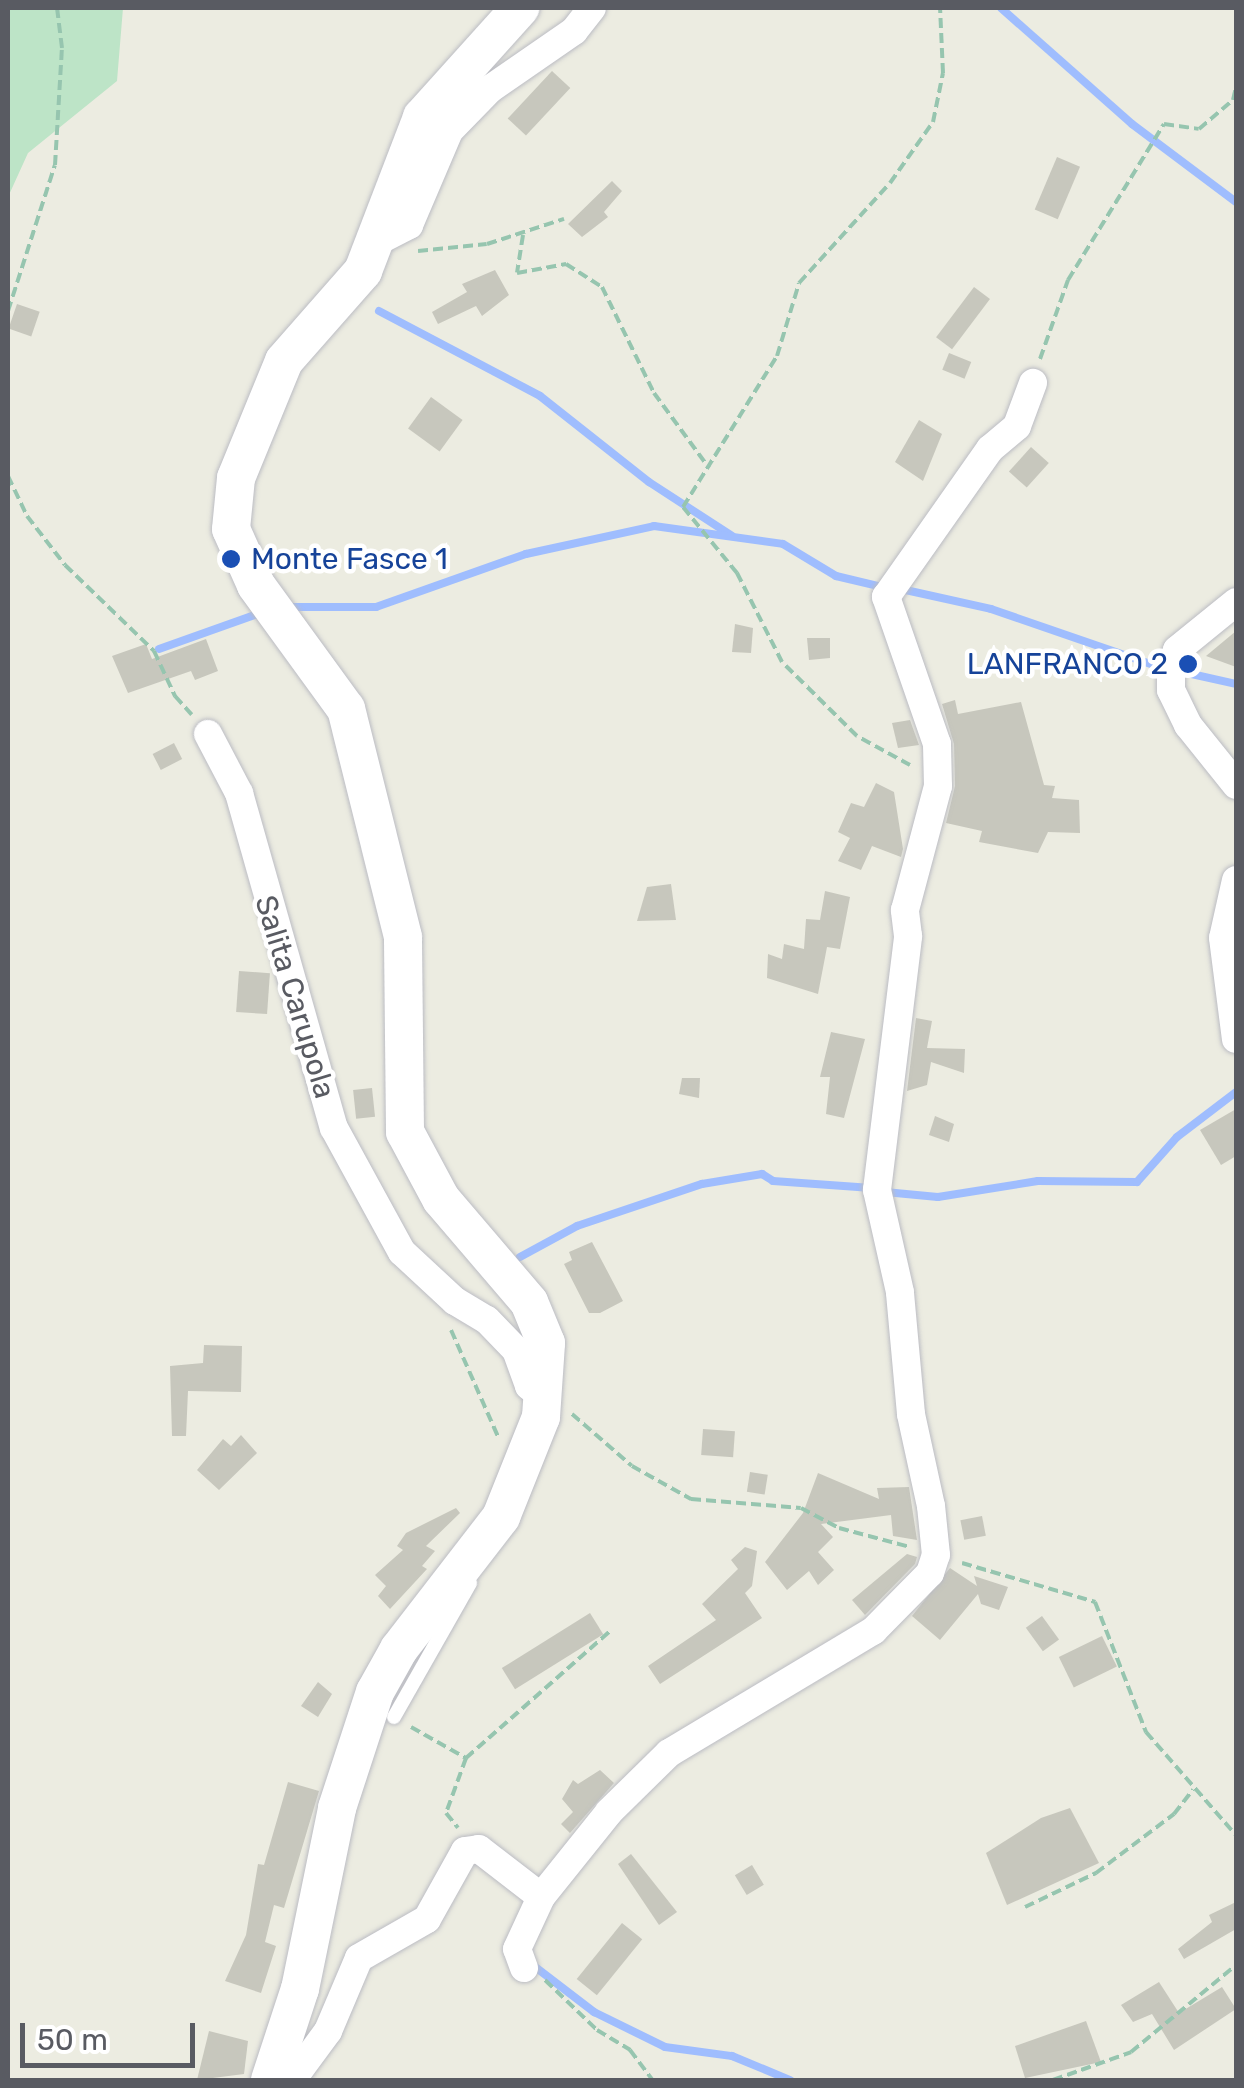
<!DOCTYPE html>
<style>
body{margin:0}
#map{position:relative;width:1244px;height:2088px;overflow:hidden;background:#ecece1;font-family:Rubik,sans-serif}
div>[style]{position:absolute}
.green>*{inset:0;background:#bde4c7}
.stream>*{height:8px;margin:-4px;padding:0 4px;transform-origin:4px;border-radius:4px;background:#9fbdfe}
.building>*{inset:0;background:#c7c7bd;transform-origin:0 0}
.path>*{height:4px;margin-top:-2px;transform-origin:0;background:repeating-linear-gradient(90deg,#96c5af 0 10px,transparent 0 15px)}
.roads{filter:drop-shadow(0 0 2px #bbbcc3) drop-shadow(0 0 2px #bbbcc3)}
.service>*{height:14px;margin:-7px;padding:0 7px;transform-origin:7px;border-radius:7px;background:#fff}
.minor>*{height:28px;margin:-14px;padding:0 14px;transform-origin:14px;border-radius:14px;background:#fff}
.secondary>*{height:38px;margin:-19px;padding:0 19px;transform-origin:19px;border-radius:19px;background:#fff}
.dots>*{width:28px;height:28px;translate:-50% -50%;box-sizing:border-box;border:5px solid #fff;border-radius:50%}
span{translate:-50% -50%;white-space:nowrap;text-align:center;line-height:1.15;-webkit-text-stroke:9px #fff;paint-order:stroke}
.transit-label{font-size:30px;color:#164399}
.left{translate:0 -50%;text-align:left}
.right{translate:-100% -50%;text-align:right}
.street-label{font-size:30px;color:#595b62}
.frame{position:absolute;inset:0;border:10px solid #595b62;pointer-events:none}
.scale{position:absolute;left:20px;top:2023px;width:175px;height:45px;box-sizing:border-box;border:5px solid #595b62;border-top:0;padding-left:12px;font-size:30px;line-height:35px;white-space:nowrap;color:#595b62;-webkit-text-stroke:8px #fff;paint-order:stroke}
</style>
<div id="map">
<div class="green">
<div style="clip-path:polygon(8px 8px,123px 8px,117px 81px,28px 153px,8px 197px)"></div>
</div>
<div class="stream">
<div style="left:1001px;top:8px;width:175px;rotate:41.5deg"></div>
<div style="left:1132px;top:124px;width:130px;rotate:36.9deg"></div>
<div style="left:379px;top:311px;width:182px;rotate:27.8deg"></div>
<div style="left:540px;top:396px;width:139px;rotate:38.3deg"></div>
<div style="left:649px;top:482px;width:99px;rotate:33deg"></div>
<div style="left:901px;top:589px;width:92px;rotate:12.5deg"></div>
<div style="left:991px;top:609px;width:178px;rotate:19deg"></div>
<div style="left:286px;top:607px;width:90px"></div>
<div style="left:376px;top:607px;width:159px;rotate:-19.5deg"></div>
<div style="left:526px;top:554px;width:131px;rotate:-12.3deg"></div>
<div style="left:654px;top:526px;width:130px;rotate:7.9deg"></div>
<div style="left:783px;top:544px;width:62px;rotate:31.1deg"></div>
<div style="left:836px;top:576px;width:47px;rotate:13.4deg"></div>
<div style="left:159px;top:649px;width:110px;rotate:-19.6deg"></div>
<div style="left:1178px;top:671px;width:59px;rotate:12.6deg"></div>
<div style="left:885px;top:1192px;width:53px;rotate:5.4deg"></div>
<div style="left:938px;top:1197px;width:101px;rotate:-9.1deg"></div>
<div style="left:1038px;top:1181px;width:99px;rotate:0.6deg"></div>
<div style="left:1137px;top:1182px;width:60px;rotate:-48.4deg"></div>
<div style="left:1177px;top:1137px;width:74px;rotate:-37.3deg"></div>
<div style="left:520px;top:1257px;width:65px;rotate:-28.5deg"></div>
<div style="left:577px;top:1226px;width:132px;rotate:-18.6deg"></div>
<div style="left:702px;top:1184px;width:61px;rotate:-9.5deg"></div>
<div style="left:762px;top:1174px;width:13px;rotate:32deg"></div>
<div style="left:773px;top:1181px;width:99px;rotate:4deg"></div>
<div style="left:530px;top:1963px;width:81px;rotate:37.4deg"></div>
<div style="left:594px;top:2012px;width:79px;rotate:26.2deg"></div>
<div style="left:665px;top:2047px;width:68px;rotate:7.7deg"></div>
<div style="left:732px;top:2056px;width:63px;rotate:22.5deg"></div>
</div>
<div class="building">
<div style="left:552px;top:71px;width:25px;height:65px;rotate:43deg"></div>
<div style="left:1057px;top:157px;width:25px;height:57px;rotate:23deg"></div>
<div style="clip-path:polygon(612px 181px,622px 191px,604px 212px,608px 217px,582px 237px,568px 224px)"></div>
<div style="clip-path:polygon(495px 270px,509px 295px,482px 316px,476px 306px,438px 324px,432px 312px,467px 292px,462px 284px)"></div>
<div style="left:974px;top:287px;width:20px;height:63px;rotate:37deg"></div>
<div style="left:17px;top:304px;width:24px;height:26px;rotate:19deg"></div>
<div style="left:949px;top:353px;width:24px;height:18px;rotate:22deg"></div>
<div style="left:431px;top:397px;width:39px;height:39px;rotate:36deg"></div>
<div style="clip-path:polygon(919px 420px,942px 434px,923px 481px,895px 462px)"></div>
<div style="left:1031px;top:447px;width:24px;height:33px;rotate:42deg"></div>
<div style="clip-path:polygon(735px 624px,753px 628px,751px 653px,732px 652px)"></div>
<div style="clip-path:polygon(1236px 631px,1236px 667px,1206px 656px)"></div>
<div style="clip-path:polygon(807px 638px,830px 638px,830px 658px,809px 660px)"></div>
<div style="clip-path:polygon(206px 639px,218px 671px,195px 680px,191px 671px,128px 693px,112px 656px,146px 644px,152px 659px)"></div>
<div style="clip-path:polygon(955px 700px,958px 714px,1021px 702px,1044px 785px,1055px 786px,1052px 798px,1079px 800px,1080px 833px,1048px 832px,1038px 853px,979px 842px,982px 831px,946px 823px,955px 786px,954px 744px,942px 704px)"></div>
<div style="clip-path:polygon(910px 720px,919px 745px,898px 748px,892px 723px)"></div>
<div style="left:174px;top:743px;width:18px;height:24px;rotate:63deg"></div>
<div style="clip-path:polygon(876px 783px,894px 792px,903px 849px,901px 857px,872px 846px,861px 870px,838px 861px,850px 838px,838px 832px,851px 803px,864px 807px)"></div>
<div style="clip-path:polygon(671px 884px,676px 920px,637px 921px,647px 887px)"></div>
<div style="clip-path:polygon(825px 891px,850px 897px,840px 949px,827px 947px,818px 994px,767px 978px,768px 954px,782px 959px,784px 944px,804px 949px,806px 919px,820px 920px)"></div>
<div style="left:239px;top:971px;width:31px;height:41px;rotate:4deg"></div>
<div style="clip-path:polygon(916px 1018px,932px 1021px,927px 1048px,965px 1049px,964px 1073px,931px 1062px,927px 1085px,907px 1091px)"></div>
<div style="clip-path:polygon(831px 1032px,865px 1039px,844px 1118px,826px 1114px,830px 1077px,820px 1077px)"></div>
<div style="clip-path:polygon(682px 1078px,700px 1078px,699px 1098px,679px 1094px)"></div>
<div style="left:372px;top:1088px;width:29px;height:19px;rotate:84deg"></div>
<div style="clip-path:polygon(1236px 1109px,1236px 1156px,1221px 1165px,1200px 1130px)"></div>
<div style="clip-path:polygon(935px 1116px,954px 1124px,949px 1142px,929px 1135px)"></div>
<div style="clip-path:polygon(592px 1242px,623px 1301px,600px 1313px,589px 1313px,564px 1264px,572px 1260px,569px 1252px)"></div>
<div style="clip-path:polygon(204px 1345px,242px 1346px,241px 1392px,188px 1391px,186px 1436px,172px 1436px,170px 1366px,203px 1363px)"></div>
<div style="left:703px;top:1429px;width:32px;height:26px;rotate:4deg"></div>
<div style="clip-path:polygon(241px 1435px,257px 1453px,219px 1490px,197px 1470px,223px 1439px,231px 1446px)"></div>
<div style="left:750px;top:1472px;width:18px;height:20px;rotate:9deg"></div>
<div style="clip-path:polygon(818px 1473px,879px 1499px,877px 1488px,909px 1487px,917px 1540px,893px 1536px,891px 1515px,821px 1524px,833px 1537px,818px 1552px,834px 1570px,818px 1585px,809px 1571px,787px 1590px,765px 1562px,803px 1513px)"></div>
<div style="clip-path:polygon(456px 1508px,460px 1513px,426px 1546px,435px 1551px,422px 1566px,427px 1569px,390px 1609px,378px 1596px,386px 1586px,375px 1575px,403px 1550px,397px 1546px,406px 1533px)"></div>
<div style="left:982px;top:1516px;width:20px;height:22px;rotate:79deg"></div>
<div style="clip-path:polygon(745px 1547px,757px 1551px,752px 1586px,745px 1593px,762px 1618px,660px 1684px,648px 1666px,716px 1620px,702px 1604px,738px 1569px,731px 1560px)"></div>
<div style="clip-path:polygon(907px 1554px,917px 1557px,915px 1564px,865px 1615px,852px 1600px)"></div>
<div style="clip-path:polygon(950px 1568px,977px 1586px,974px 1576px,1008px 1587px,999px 1610px,981px 1604px,978px 1594px,940px 1640px,912px 1616px)"></div>
<div style="left:590px;top:1613px;width:25px;height:104px;rotate:58deg"></div>
<div style="left:1042px;top:1616px;width:29px;height:20px;rotate:54deg"></div>
<div style="left:1102px;top:1636px;width:34px;height:48px;rotate:64deg"></div>
<div style="clip-path:polygon(318px 1682px,332px 1694px,318px 1717px,301px 1706px)"></div>
<div style="clip-path:polygon(600px 1770px,614px 1783px,570px 1833px,561px 1824px,573px 1812px,562px 1799px,573px 1780px,578px 1784px)"></div>
<div style="clip-path:polygon(288px 1782px,319px 1791px,284px 1908px,274px 1905px,265px 1942px,276px 1946px,261px 1993px,225px 1981px,246px 1935px,258px 1864px,264px 1865px)"></div>
<div style="clip-path:polygon(1070px 1808px,1099px 1863px,1007px 1905px,986px 1853px,1041px 1818px)"></div>
<div style="clip-path:polygon(631px 1854px,677px 1912px,659px 1925px,618px 1864px)"></div>
<div style="left:752px;top:1865px;width:23px;height:20px;rotate:59deg"></div>
<div style="clip-path:polygon(1236px 1902px,1236px 1929px,1184px 1959px,1178px 1949px,1212px 1922px,1209px 1915px)"></div>
<div style="left:622px;top:1923px;width:26px;height:72px;rotate:39deg"></div>
<div style="clip-path:polygon(1159px 1982px,1179px 2013px,1222px 1987px,1236px 2009px,1174px 2050px,1152px 2014px,1133px 2022px,1121px 2005px)"></div>
<div style="clip-path:polygon(1086px 2021px,1101px 2062px,1025px 2078px,1015px 2046px)"></div>
<div style="clip-path:polygon(209px 2031px,248px 2041px,244px 2074px,197px 2080px)"></div>
</div>
<div class="path">
<div style="left:523px;top:235px;width:38px;rotate:99deg"></div>
<div style="left:517px;top:273px;width:50px;rotate:-10.4deg"></div>
<div style="left:566px;top:264px;width:43px;rotate:32.6deg"></div>
<div style="left:602px;top:287px;width:118px;rotate:63.9deg"></div>
<div style="left:654px;top:393px;width:93px;rotate:53.7deg"></div>
<div style="left:418px;top:251px;width:69px;rotate:-5.8deg"></div>
<div style="left:487px;top:244px;width:81px;rotate:-18deg"></div>
<div style="left:8px;top:311px;width:153px;rotate:-72.2deg"></div>
<div style="left:55px;top:165px;width:117px;rotate:-86.6deg"></div>
<div style="left:62px;top:48px;width:40px;rotate:-97.1deg"></div>
<div style="left:1040px;top:359px;width:84px;rotate:-70.5deg"></div>
<div style="left:1068px;top:280px;width:183px;rotate:-58.4deg"></div>
<div style="left:1164px;top:124px;width:35px;rotate:8deg"></div>
<div style="left:1199px;top:129px;width:45px;rotate:-40.5deg"></div>
<div style="left:1233px;top:100px;width:13px;rotate:-77deg"></div>
<div style="left:8px;top:476px;width:44px;rotate:64.6deg"></div>
<div style="left:27px;top:516px;width:62px;rotate:52.2deg"></div>
<div style="left:65px;top:565px;width:124px;rotate:44deg"></div>
<div style="left:154px;top:651px;width:50px;rotate:65deg"></div>
<div style="left:175px;top:696px;width:25px;rotate:48deg"></div>
<div style="left:910px;top:765px;width:60px;rotate:-151.3deg"></div>
<div style="left:857px;top:736px;width:105px;rotate:-135.4deg"></div>
<div style="left:782px;top:662px;width:100px;rotate:-116.8deg"></div>
<div style="left:737px;top:573px;width:85px;rotate:-129.3deg"></div>
<div style="left:683px;top:507px;width:178px;rotate:-58.1deg"></div>
<div style="left:777px;top:356px;width:76px;rotate:-73.2deg"></div>
<div style="left:799px;top:283px;width:135px;rotate:-47.7deg"></div>
<div style="left:890px;top:183px;width:75px;rotate:-54.8deg"></div>
<div style="left:933px;top:122px;width:50px;rotate:-78.5deg"></div>
<div style="left:943px;top:73px;width:65px;rotate:-92.6deg"></div>
<div style="left:451px;top:1330px;width:119px;rotate:66.2deg"></div>
<div style="left:572px;top:1414px;width:79px;rotate:40.9deg"></div>
<div style="left:632px;top:1466px;width:68px;rotate:29.2deg"></div>
<div style="left:691px;top:1499px;width:110px;rotate:4.7deg"></div>
<div style="left:801px;top:1508px;width:43px;rotate:27.8deg"></div>
<div style="left:839px;top:1528px;width:73px;rotate:15deg"></div>
<div style="left:962px;top:1563px;width:139px;rotate:16.3deg"></div>
<div style="left:1095px;top:1602px;width:140px;rotate:68.6deg"></div>
<div style="left:1146px;top:1732px;width:137px;rotate:48.9deg"></div>
<div style="left:411px;top:1727px;width:63px;rotate:29.4deg"></div>
<div style="left:466px;top:1758px;width:59px;rotate:110deg"></div>
<div style="left:446px;top:1813px;width:19px;rotate:51deg"></div>
<div style="left:466px;top:1758px;width:191px;rotate:-41.4deg"></div>
<div style="left:1025px;top:1907px;width:79px;rotate:-25.6deg"></div>
<div style="left:1096px;top:1873px;width:98px;rotate:-37.1deg"></div>
<div style="left:1174px;top:1814px;width:31px;rotate:-52deg"></div>
<div style="left:545px;top:1980px;width:72px;rotate:43.9deg"></div>
<div style="left:597px;top:2030px;width:39px;rotate:31deg"></div>
<div style="left:630px;top:2050px;width:38px;rotate:53deg"></div>
<div style="left:1053px;top:2080px;width:83px;rotate:-19.7deg"></div>
<div style="left:1131px;top:2052px;width:136px;rotate:-39.6deg"></div>
</div>
<div class="roads">
<div class="service">
<div style="left:394px;top:1717px;width:154px;rotate:-60.4deg"></div>
</div>
<div class="minor">
<div style="left:378px;top:241px;width:35px;rotate:-27deg"></div>
<div style="left:409px;top:225px;width:102px;rotate:-66.9deg"></div>
<div style="left:449px;top:131px;width:59px;rotate:-45.7deg"></div>
<div style="left:490px;top:89px;width:102px;rotate:-34.6deg"></div>
<div style="left:574px;top:31px;width:29px;rotate:-52deg"></div>
<div style="left:1236px;top:602px;width:76px;rotate:140.9deg"></div>
<div style="left:1177px;top:650px;width:21px;rotate:107deg"></div>
<div style="left:1171px;top:670px;width:20px;rotate:90deg"></div>
<div style="left:1171px;top:690px;width:39px;rotate:64deg"></div>
<div style="left:1188px;top:725px;width:77px;rotate:51.3deg"></div>
<div style="left:208px;top:734px;width:67px;rotate:62.3deg"></div>
<div style="left:239px;top:793px;width:348px;rotate:74.2deg"></div>
<div style="left:334px;top:1128px;width:141px;rotate:61.3deg"></div>
<div style="left:402px;top:1252px;width:72px;rotate:42.8deg"></div>
<div style="left:455px;top:1301px;width:37px;rotate:31deg"></div>
<div style="left:487px;top:1320px;width:42px;rotate:46deg"></div>
<div style="left:516px;top:1350px;width:38px;rotate:70deg"></div>
<div style="left:529px;top:1386px;width:16px;rotate:38deg"></div>
<div style="left:1236px;top:880px;width:59px;rotate:102.6deg"></div>
<div style="left:1223px;top:938px;width:102px;rotate:82.7deg"></div>
<div style="left:524px;top:1968px;width:20px;rotate:-110deg"></div>
<div style="left:517px;top:1949px;width:57px;rotate:-65.2deg"></div>
<div style="left:292px;top:2080px;width:61px;rotate:-53.7deg"></div>
<div style="left:328px;top:2031px;width:79px;rotate:-67deg"></div>
<div style="left:359px;top:1958px;width:78px;rotate:-29.8deg"></div>
<div style="left:427px;top:1919px;width:78px;rotate:-60.8deg"></div>
<div style="left:465px;top:1851px;width:14px;rotate:-8deg"></div>
<div style="left:479px;top:1849px;width:78px;rotate:37.7deg"></div>
<div style="left:541px;top:1897px;width:109px;rotate:-51.3deg"></div>
<div style="left:609px;top:1812px;width:84px;rotate:-44.5deg"></div>
<div style="left:669px;top:1753px;width:238px;rotate:-30.9deg"></div>
<div style="left:873px;top:1631px;width:81px;rotate:-45.5deg"></div>
<div style="left:930px;top:1573px;width:19px;rotate:-72deg"></div>
<div style="left:936px;top:1555px;width:49px;rotate:-95.8deg"></div>
<div style="left:931px;top:1506px;width:94px;rotate:-102.3deg"></div>
<div style="left:911px;top:1414px;width:122px;rotate:-95.2deg"></div>
<div style="left:900px;top:1292px;width:105px;rotate:-102.7deg"></div>
<div style="left:877px;top:1190px;width:256px;rotate:-83deg"></div>
<div style="left:908px;top:936px;width:26px;rotate:-97deg"></div>
<div style="left:905px;top:910px;width:128px;rotate:-75.1deg"></div>
<div style="left:938px;top:786px;width:42px;rotate:-91.4deg"></div>
<div style="left:937px;top:744px;width:156px;rotate:-109.1deg"></div>
<div style="left:886px;top:597px;width:181px;rotate:-54.9deg"></div>
<div style="left:990px;top:449px;width:35px;rotate:-40deg"></div>
<div style="left:1017px;top:426px;width:46px;rotate:-69.6deg"></div>
</div>
<div class="secondary">
<div style="left:270px;top:2080px;width:96px;rotate:-71.8deg"></div>
<div style="left:300px;top:1989px;width:185px;rotate:-78.4deg"></div>
<div style="left:337px;top:1808px;width:122px;rotate:-71.9deg"></div>
<div style="left:375px;top:1692px;width:49px;rotate:-60.8deg"></div>
<div style="left:399px;top:1649px;width:167px;rotate:-52.3deg"></div>
<div style="left:501px;top:1517px;width:108px;rotate:-68.2deg"></div>
<div style="left:541px;top:1417px;width:74px;rotate:-86.1deg"></div>
<div style="left:546px;top:1343px;width:44px;rotate:-112.5deg"></div>
<div style="left:529px;top:1302px;width:135px;rotate:-130.5deg"></div>
<div style="left:441px;top:1199px;width:76px;rotate:-118.2deg"></div>
<div style="left:405px;top:1132px;width:195px;rotate:-90.6deg"></div>
<div style="left:403px;top:937px;width:235px;rotate:-104deg"></div>
<div style="left:346px;top:709px;width:153px;rotate:-126deg"></div>
<div style="left:256px;top:585px;width:61px;rotate:-114.1deg"></div>
<div style="left:231px;top:529px;width:51px;rotate:-84.4deg"></div>
<div style="left:236px;top:478px;width:126px;rotate:-67.7deg"></div>
<div style="left:284px;top:361px;width:120px;rotate:-48.7deg"></div>
<div style="left:363px;top:271px;width:165px;rotate:-69deg"></div>
<div style="left:422px;top:117px;width:147px;rotate:-48deg"></div>
</div>
</div>
<div class="dots">
<div style="left:231px;top:559px;background:#1a4fb4"></div>
<div style="left:1188px;top:664px;background:#1a4fb4"></div>
</div>
<div class="transit-label">
<span class="left" style="left:251px;top:559px">Monte Fasce 1</span>
<span class="right" style="left:1168px;top:664px">LANFRANCO 2</span>
</div>
<div class="street-label">
<span style="left:295px;top:997px;rotate:73deg">Salita Carupola</span>
</div>
<div class="frame"></div>
<div class="scale">50 m</div>
</div>
